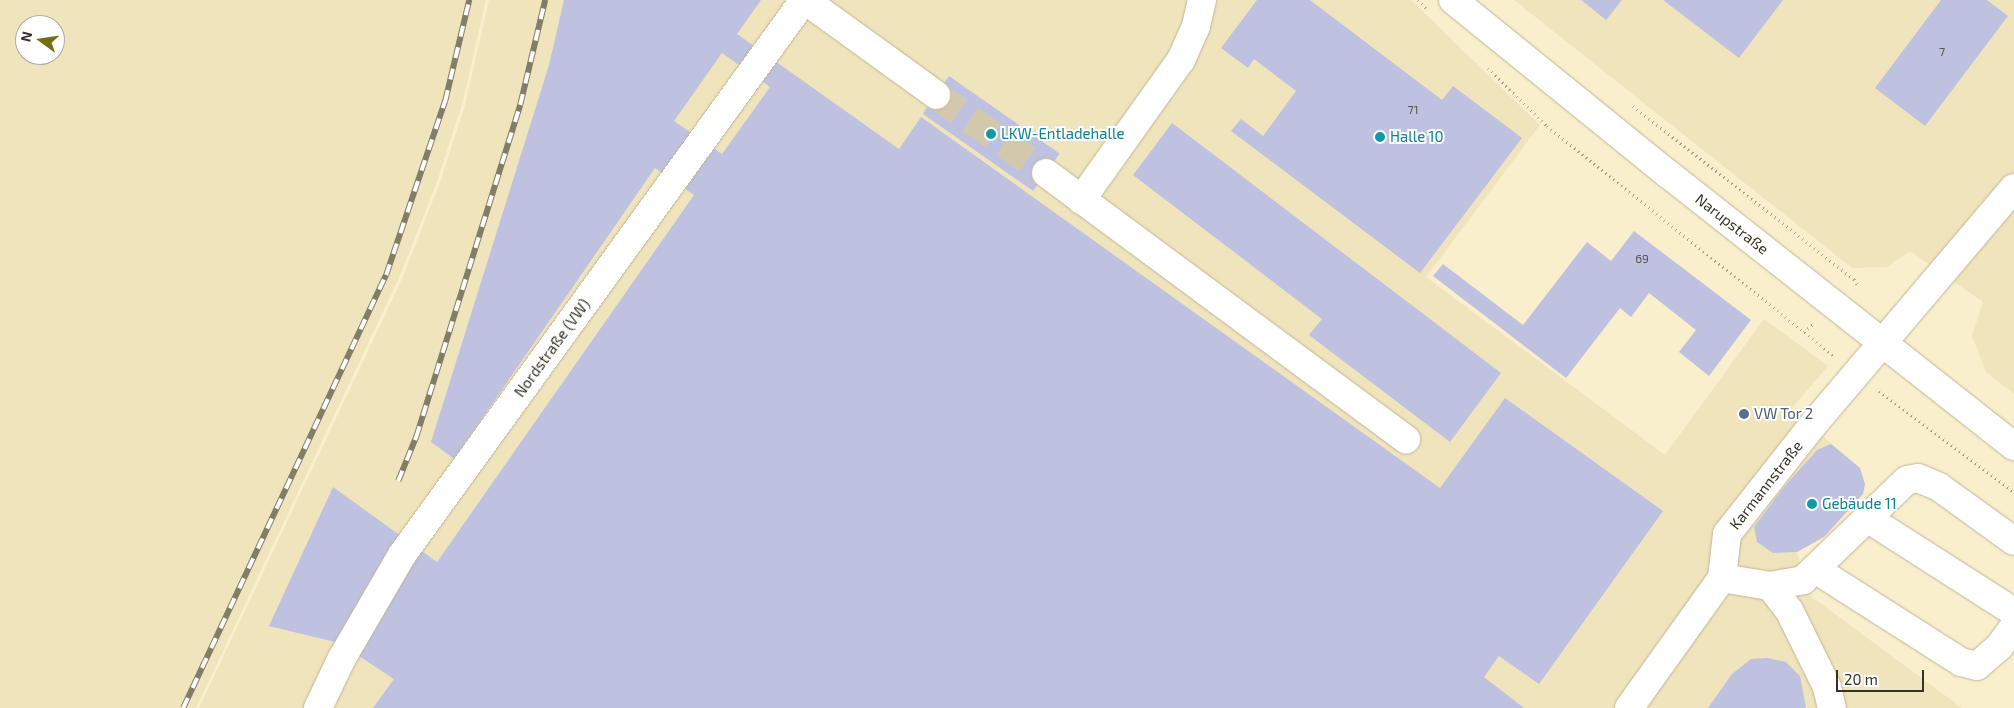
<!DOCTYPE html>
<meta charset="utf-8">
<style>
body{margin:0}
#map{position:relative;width:2014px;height:708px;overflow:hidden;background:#f9efcd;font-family:"Exo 2",sans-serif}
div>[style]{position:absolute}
.built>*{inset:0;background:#f0e4bc}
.building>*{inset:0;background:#bfc1e1;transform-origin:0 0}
.minor-tunnel>*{height:28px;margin-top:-14px;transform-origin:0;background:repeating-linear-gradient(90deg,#d2c9ac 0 28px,transparent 0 42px)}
.path>*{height:3px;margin-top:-1.5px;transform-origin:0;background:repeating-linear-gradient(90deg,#a7a086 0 1px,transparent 0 5px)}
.roads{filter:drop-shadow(0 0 1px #c0b696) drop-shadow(0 0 1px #c0b696)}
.minor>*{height:28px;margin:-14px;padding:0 14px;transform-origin:14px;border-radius:14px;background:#fff}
.rail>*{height:5.5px;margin-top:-2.75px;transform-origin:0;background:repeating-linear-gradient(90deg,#fff 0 11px,#827d67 0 22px);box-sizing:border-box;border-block:1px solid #827d67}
.dots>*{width:14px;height:14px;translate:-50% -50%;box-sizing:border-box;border:2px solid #fff;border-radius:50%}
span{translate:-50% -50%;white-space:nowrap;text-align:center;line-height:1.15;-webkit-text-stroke:4px #fff;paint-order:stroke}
.number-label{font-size:12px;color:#585655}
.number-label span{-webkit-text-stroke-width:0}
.culture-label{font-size:15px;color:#0d838f}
.left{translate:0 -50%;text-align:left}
.street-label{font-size:15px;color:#363326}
.service-label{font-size:15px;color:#4e5e75}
.north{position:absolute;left:15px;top:15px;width:50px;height:50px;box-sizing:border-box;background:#fff;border:1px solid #afada8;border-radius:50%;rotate:284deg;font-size:14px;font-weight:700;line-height:20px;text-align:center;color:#363326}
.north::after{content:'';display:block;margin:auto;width:18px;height:22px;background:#706f12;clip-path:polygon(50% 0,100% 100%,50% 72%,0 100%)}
.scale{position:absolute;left:1836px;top:670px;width:88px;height:22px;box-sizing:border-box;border:2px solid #363326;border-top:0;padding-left:6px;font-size:15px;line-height:18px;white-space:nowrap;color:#363326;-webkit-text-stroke:4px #fff;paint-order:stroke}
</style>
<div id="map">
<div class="built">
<div style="clip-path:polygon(evenodd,0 0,486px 0,463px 101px,437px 182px,399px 278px,196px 708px,0 708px,0 0,25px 25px,55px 25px,55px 55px,25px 55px,25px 25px)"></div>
<div style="clip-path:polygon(489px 0,1411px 0,1540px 125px,1426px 277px,1665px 455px,1764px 319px,1828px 366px,1791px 409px,1860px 468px,1865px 484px,1863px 494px,1797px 552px,1808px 594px,1962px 708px,199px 708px,401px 281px,439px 185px,465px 105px)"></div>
<div style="clip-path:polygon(1514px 0,2014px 0,2014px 394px,1986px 372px,1972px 336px,1983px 302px,1910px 251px,1887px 267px,1852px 268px)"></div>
</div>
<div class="building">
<div style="clip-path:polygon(evenodd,564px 0,761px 0,737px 34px,899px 149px,921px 117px,1440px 488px,1505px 398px,1663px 511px,1539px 684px,1499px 656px,1484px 677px,1524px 708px,373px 708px,394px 679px,339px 643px,269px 626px,333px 487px,437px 562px,694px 195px,655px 168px,454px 459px,431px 442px,549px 65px,564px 0,722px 53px,770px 87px,722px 154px,674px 121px,722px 53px)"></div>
<div style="clip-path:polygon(1257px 0,1310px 0,1442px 100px,1453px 86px,1522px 138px,1420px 273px,1231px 131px,1241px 119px,1263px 136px,1296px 91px,1254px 59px,1248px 68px,1221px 48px)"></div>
<div style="clip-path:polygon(1581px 0,1622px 0,1606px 20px)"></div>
<div style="clip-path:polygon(1663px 0,1783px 0,1739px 58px)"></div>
<div style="clip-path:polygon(1941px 0,1987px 0,2008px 16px,1925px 126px,1875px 88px)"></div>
<div style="left:949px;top:76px;width:135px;height:46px;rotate:35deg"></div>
<div style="clip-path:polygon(1172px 123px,1501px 373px,1450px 442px,1309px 335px,1322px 319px,1133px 175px)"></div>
<div style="clip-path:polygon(1634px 231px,1751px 320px,1709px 376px,1679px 352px,1696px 330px,1649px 293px,1631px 317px,1620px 308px,1566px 378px,1433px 276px,1443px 264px,1523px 325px,1587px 242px,1611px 261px)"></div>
<div style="clip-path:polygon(1831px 444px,1860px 468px,1865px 484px,1863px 494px,1824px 537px,1797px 552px,1773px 553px,1757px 542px,1754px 527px,1784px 487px,1817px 450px)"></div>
<div style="clip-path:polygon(1767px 658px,1786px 662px,1800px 676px,1806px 708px,1708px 708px,1732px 674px,1751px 659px)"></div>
</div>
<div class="minor-tunnel">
<div style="left:936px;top:95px;width:135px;rotate:35.3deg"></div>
</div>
<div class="path">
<div style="left:1418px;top:0;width:11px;rotate:45deg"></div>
<div style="left:1488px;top:68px;width:83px;rotate:44.5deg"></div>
<div style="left:1547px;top:126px;width:368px;rotate:38.7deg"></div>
<div style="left:1633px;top:106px;width:281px;rotate:38.1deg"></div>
<div style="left:1854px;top:279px;width:6px;rotate:59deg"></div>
<div style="left:1804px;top:332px;width:13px;rotate:-42deg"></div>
<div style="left:1879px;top:391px;width:169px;rotate:36.8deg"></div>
</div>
<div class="roads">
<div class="minor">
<div style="left:805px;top:0;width:162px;rotate:35.9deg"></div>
<div style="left:1453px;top:0;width:277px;rotate:39deg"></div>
<div style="left:1668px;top:174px;width:440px;rotate:38.2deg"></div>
<div style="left:1046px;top:173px;width:448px;rotate:36.5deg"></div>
<div style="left:1081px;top:200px;width:172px;rotate:-54.5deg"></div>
<div style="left:1181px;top:60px;width:37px;rotate:-66deg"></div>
<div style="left:1196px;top:26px;width:27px;rotate:-77deg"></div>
<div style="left:1867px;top:518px;width:174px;rotate:32.6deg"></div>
<div style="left:1815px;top:569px;width:173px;rotate:32.5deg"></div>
<div style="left:1961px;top:662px;width:16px;rotate:14deg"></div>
<div style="left:1977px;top:666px;width:29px;rotate:-41deg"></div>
<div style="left:1999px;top:647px;width:26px;rotate:-54deg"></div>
<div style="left:1722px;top:578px;width:49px;rotate:9.5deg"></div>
<div style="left:1770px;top:586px;width:34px;rotate:-10deg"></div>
<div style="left:1803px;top:580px;width:144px;rotate:-43.9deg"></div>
<div style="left:1907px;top:480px;width:11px;rotate:-10deg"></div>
<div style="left:1918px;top:478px;width:23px;rotate:23deg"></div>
<div style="left:1939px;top:487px;width:92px;rotate:35.8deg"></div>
<div style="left:1770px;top:586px;width:31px;rotate:52deg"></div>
<div style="left:1789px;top:610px;width:86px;rotate:63.7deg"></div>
<div style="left:1827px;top:687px;width:22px;rotate:77deg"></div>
<div style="left:318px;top:708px;width:55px;rotate:-64.4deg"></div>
<div style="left:342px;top:658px;width:119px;rotate:-59.8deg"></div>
<div style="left:402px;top:555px;width:685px;rotate:-54.08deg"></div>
<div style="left:1629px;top:708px;width:160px;rotate:-54.4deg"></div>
<div style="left:1722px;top:578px;width:44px;rotate:-83.5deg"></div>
<div style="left:1727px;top:534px;width:137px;rotate:-51.8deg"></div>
<div style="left:1812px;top:426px;width:312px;rotate:-49.7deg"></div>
</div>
</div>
<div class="rail">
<div style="left:398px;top:481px;width:48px;rotate:-67.8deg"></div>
<div style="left:416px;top:437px;width:348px;rotate:-72.6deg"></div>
<div style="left:520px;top:105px;width:108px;rotate:-76.6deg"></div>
<div style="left:183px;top:708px;width:478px;rotate:-64.9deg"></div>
<div style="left:386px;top:275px;width:184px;rotate:-71.3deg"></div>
<div style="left:445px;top:101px;width:104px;rotate:-76.6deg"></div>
</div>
<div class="dots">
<div style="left:991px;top:134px;background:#0f9aa8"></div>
<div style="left:1380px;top:137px;background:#0f9aa8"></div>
<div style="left:1744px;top:414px;background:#5c6f8a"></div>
<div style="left:1812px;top:504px;background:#0f9aa8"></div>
</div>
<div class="number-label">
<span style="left:1942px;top:52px">7</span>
<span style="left:1413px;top:110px">71</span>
<span style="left:1642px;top:259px">69</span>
</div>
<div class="culture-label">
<span class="left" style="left:1001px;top:134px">LKW-Entladehalle</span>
<span class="left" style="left:1390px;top:137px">Halle 10</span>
<span class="left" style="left:1822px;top:504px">Gebäude 11</span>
</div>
<div class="street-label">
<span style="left:1732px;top:224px;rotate:38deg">Narupstraße</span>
<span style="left:552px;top:348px;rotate:-54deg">Nordstraße (VW)</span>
<span style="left:1766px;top:485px;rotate:-52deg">Karmannstraße</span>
</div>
<div class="service-label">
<span class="left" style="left:1754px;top:414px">VW Tor 2</span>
</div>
<div class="north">N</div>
<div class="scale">20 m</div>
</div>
